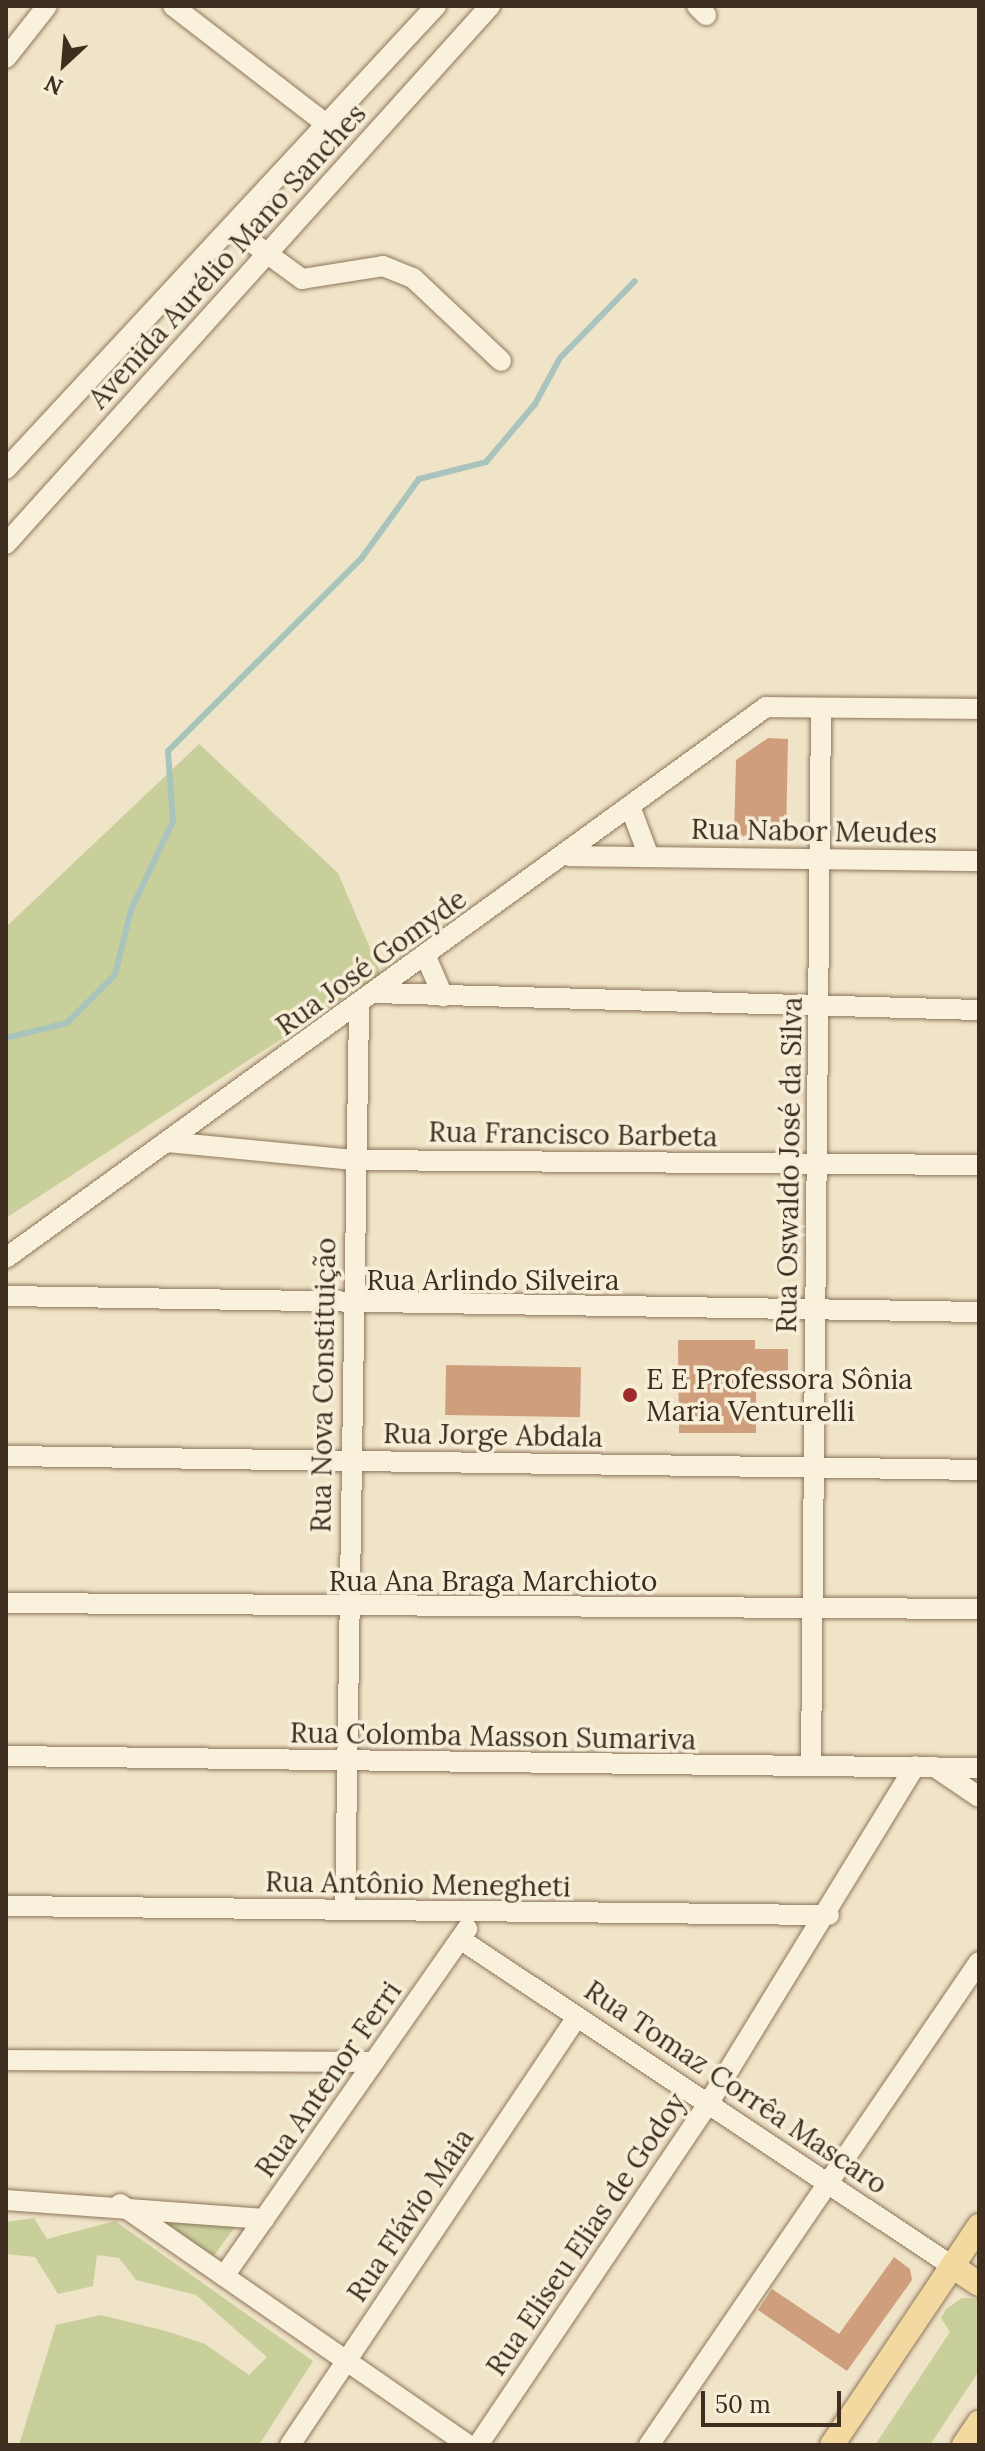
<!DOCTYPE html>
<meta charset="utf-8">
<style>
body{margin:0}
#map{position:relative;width:985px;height:2451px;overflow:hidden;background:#f0e4c8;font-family:Lora,serif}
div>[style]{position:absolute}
.green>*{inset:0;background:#c9cf9b}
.stream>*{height:6px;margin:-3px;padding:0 3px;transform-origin:3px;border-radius:3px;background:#a9c4bc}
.building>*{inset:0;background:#cf9f7d;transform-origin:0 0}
.roads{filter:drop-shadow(0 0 2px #8d765c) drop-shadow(0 0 2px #8d765c)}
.minor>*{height:20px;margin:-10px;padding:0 10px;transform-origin:10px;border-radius:10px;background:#faf1dc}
.major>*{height:24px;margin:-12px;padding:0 12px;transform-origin:12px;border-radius:12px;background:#f3d9a0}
.dots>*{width:22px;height:22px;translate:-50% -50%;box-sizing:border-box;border:4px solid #f7eed8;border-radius:50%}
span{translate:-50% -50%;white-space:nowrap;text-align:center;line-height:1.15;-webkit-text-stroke:7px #f7eed8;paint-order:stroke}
.street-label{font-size:28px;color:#3d2e20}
.poi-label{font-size:28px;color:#3d2e20}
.left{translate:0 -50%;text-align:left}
.frame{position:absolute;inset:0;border:8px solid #3d2e20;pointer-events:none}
.north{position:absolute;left:24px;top:24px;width:80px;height:80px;-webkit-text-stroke:6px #f7eed8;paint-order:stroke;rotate:206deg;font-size:22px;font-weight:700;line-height:32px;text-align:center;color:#3d2e20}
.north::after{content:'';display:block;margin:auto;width:28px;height:36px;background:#3d2e20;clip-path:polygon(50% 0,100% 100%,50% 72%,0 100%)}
.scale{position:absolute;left:701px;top:2391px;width:140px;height:36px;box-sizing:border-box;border:4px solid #3d2e20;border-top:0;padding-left:10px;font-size:24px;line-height:28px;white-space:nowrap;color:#3d2e20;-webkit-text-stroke:6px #f7eed8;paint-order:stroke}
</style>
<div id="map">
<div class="green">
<div style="clip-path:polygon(199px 744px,338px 873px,381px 974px,6px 1218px,6px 927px)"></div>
<div style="clip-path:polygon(34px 2218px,47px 2239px,115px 2221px,313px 2361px,259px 2445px,19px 2445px,56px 2325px,101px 2315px,166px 2331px,205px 2344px,249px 2375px,267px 2357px,196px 2295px,136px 2280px,119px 2258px,97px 2255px,93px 2286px,58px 2294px,35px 2257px,6px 2254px,6px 2222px)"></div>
<div style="clip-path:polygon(158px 2222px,238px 2223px,210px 2261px)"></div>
<div style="clip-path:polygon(962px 2298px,979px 2299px,979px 2371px,930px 2445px,875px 2445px,950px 2332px,941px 2318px,946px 2309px)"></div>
</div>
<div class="stream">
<div style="left:6px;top:1038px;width:63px;rotate:-13.8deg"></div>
<div style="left:67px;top:1023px;width:68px;rotate:-45deg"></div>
<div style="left:115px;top:975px;width:67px;rotate:-76.2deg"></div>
<div style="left:131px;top:910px;width:98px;rotate:-64.7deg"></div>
<div style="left:173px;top:821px;width:70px;rotate:-94.1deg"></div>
<div style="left:168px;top:751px;width:272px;rotate:-44.9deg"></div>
<div style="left:361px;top:559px;width:99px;rotate:-54.1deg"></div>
<div style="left:419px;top:479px;width:69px;rotate:-14.2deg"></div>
<div style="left:486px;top:462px;width:76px;rotate:-49.8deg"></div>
<div style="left:535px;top:404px;width:52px;rotate:-61.5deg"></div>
<div style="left:560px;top:358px;width:107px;rotate:-45.8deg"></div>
</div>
<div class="building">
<div style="clip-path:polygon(768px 738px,788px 739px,786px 838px,734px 836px,736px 760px)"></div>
<div style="clip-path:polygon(678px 1340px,755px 1340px,755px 1349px,788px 1349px,788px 1377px,756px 1378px,756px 1433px,679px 1433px)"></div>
<div style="left:446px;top:1365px;width:135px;height:50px;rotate:1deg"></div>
<div style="clip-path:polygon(894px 2257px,910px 2269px,912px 2280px,847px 2371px,758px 2310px,772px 2289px,839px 2334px)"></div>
</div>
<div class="roads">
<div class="minor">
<div style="left:173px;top:6px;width:197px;rotate:37.6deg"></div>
<div style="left:697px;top:6px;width:13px;rotate:45deg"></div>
<div style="left:6px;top:58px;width:66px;rotate:-51.7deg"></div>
<div style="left:235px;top:230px;width:83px;rotate:36.2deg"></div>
<div style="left:302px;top:279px;width:82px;rotate:-9.1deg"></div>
<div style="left:383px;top:266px;width:32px;rotate:22deg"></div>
<div style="left:413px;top:278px;width:121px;rotate:43.3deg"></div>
<div style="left:6px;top:469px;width:632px;rotate:-47.12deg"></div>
<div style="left:6px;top:544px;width:724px;rotate:-48.02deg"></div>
<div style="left:631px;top:809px;width:51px;rotate:69.4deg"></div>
<div style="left:569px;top:856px;width:410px;rotate:0.7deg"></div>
<div style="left:426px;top:957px;width:43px;rotate:66.4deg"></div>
<div style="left:374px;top:993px;width:605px;rotate:1.61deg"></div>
<div style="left:167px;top:1142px;width:188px;rotate:5.5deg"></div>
<div style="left:354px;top:1160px;width:625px;rotate:0.46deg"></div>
<div style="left:6px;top:1258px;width:939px;rotate:-35.94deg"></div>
<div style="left:766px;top:707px;width:213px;rotate:0.5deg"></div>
<div style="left:6px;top:1296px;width:973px;rotate:0.94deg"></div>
<div style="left:6px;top:1456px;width:973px;rotate:0.82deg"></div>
<div style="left:6px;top:1603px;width:973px;rotate:0.35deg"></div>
<div style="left:6px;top:1756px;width:973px;rotate:0.71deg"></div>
<div style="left:811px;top:1766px;width:1057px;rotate:-89.46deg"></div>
<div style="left:935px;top:1767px;width:53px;rotate:34.3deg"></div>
<div style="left:6px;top:1906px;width:823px;rotate:0.63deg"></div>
<div style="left:345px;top:1910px;width:905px;rotate:-89.11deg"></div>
<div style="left:460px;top:1939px;width:591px;rotate:33.61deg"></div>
<div style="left:6px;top:2060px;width:368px;rotate:0.3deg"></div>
<div style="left:6px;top:2200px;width:259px;rotate:4.2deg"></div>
<div style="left:120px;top:2204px;width:423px;rotate:34.7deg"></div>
<div style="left:224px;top:2276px;width:424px;rotate:-55deg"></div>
<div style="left:290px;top:2445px;width:515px;rotate:-56.16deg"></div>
<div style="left:478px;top:2445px;width:411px;rotate:-56deg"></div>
<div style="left:708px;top:2104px;width:396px;rotate:-58.5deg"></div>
<div style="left:649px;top:2445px;width:585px;rotate:-55.66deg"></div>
</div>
<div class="major">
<div style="left:952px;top:2266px;width:32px;rotate:34deg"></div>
<div style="left:832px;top:2445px;width:264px;rotate:-56.1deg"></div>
<div style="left:964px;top:2445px;width:27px;rotate:-56deg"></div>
</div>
</div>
<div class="dots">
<div style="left:630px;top:1395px;background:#9e2a2b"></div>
</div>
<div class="street-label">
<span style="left:227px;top:256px;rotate:-48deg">Avenida Aurélio Mano Sanches</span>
<span style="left:814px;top:831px;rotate:1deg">Rua Nabor Meudes</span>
<span style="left:371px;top:962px;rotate:-36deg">Rua José Gomyde</span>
<span style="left:573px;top:1134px;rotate:1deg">Rua Francisco Barbeta</span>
<span style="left:789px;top:1165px;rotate:-89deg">Rua Oswaldo José da Silva</span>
<span style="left:493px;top:1280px">Rua Arlindo Silveira</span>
<span style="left:323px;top:1385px;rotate:-89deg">Rua Nova Constituição</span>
<span style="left:493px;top:1435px;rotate:1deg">Rua Jorge Abdala</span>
<span style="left:493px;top:1581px">Rua Ana Braga Marchioto</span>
<span style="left:493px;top:1736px;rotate:1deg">Rua Colomba Masson Sumariva</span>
<span style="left:418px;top:1884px;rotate:1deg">Rua Antônio Menegheti</span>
<span style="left:328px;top:2079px;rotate:-55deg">Rua Antenor Ferri</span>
<span style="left:736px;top:2087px;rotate:34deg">Rua Tomaz Corrêa Mascaro</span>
<span style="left:410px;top:2215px;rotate:-56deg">Rua Flávio Maia</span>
<span style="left:586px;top:2234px;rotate:-56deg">Rua Eliseu Elias de Godoy</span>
</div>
<div class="poi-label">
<span class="left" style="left:646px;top:1395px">E E Professora Sônia<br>Maria Venturelli</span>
</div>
<div class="frame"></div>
<div class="north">N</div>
<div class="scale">50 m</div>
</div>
